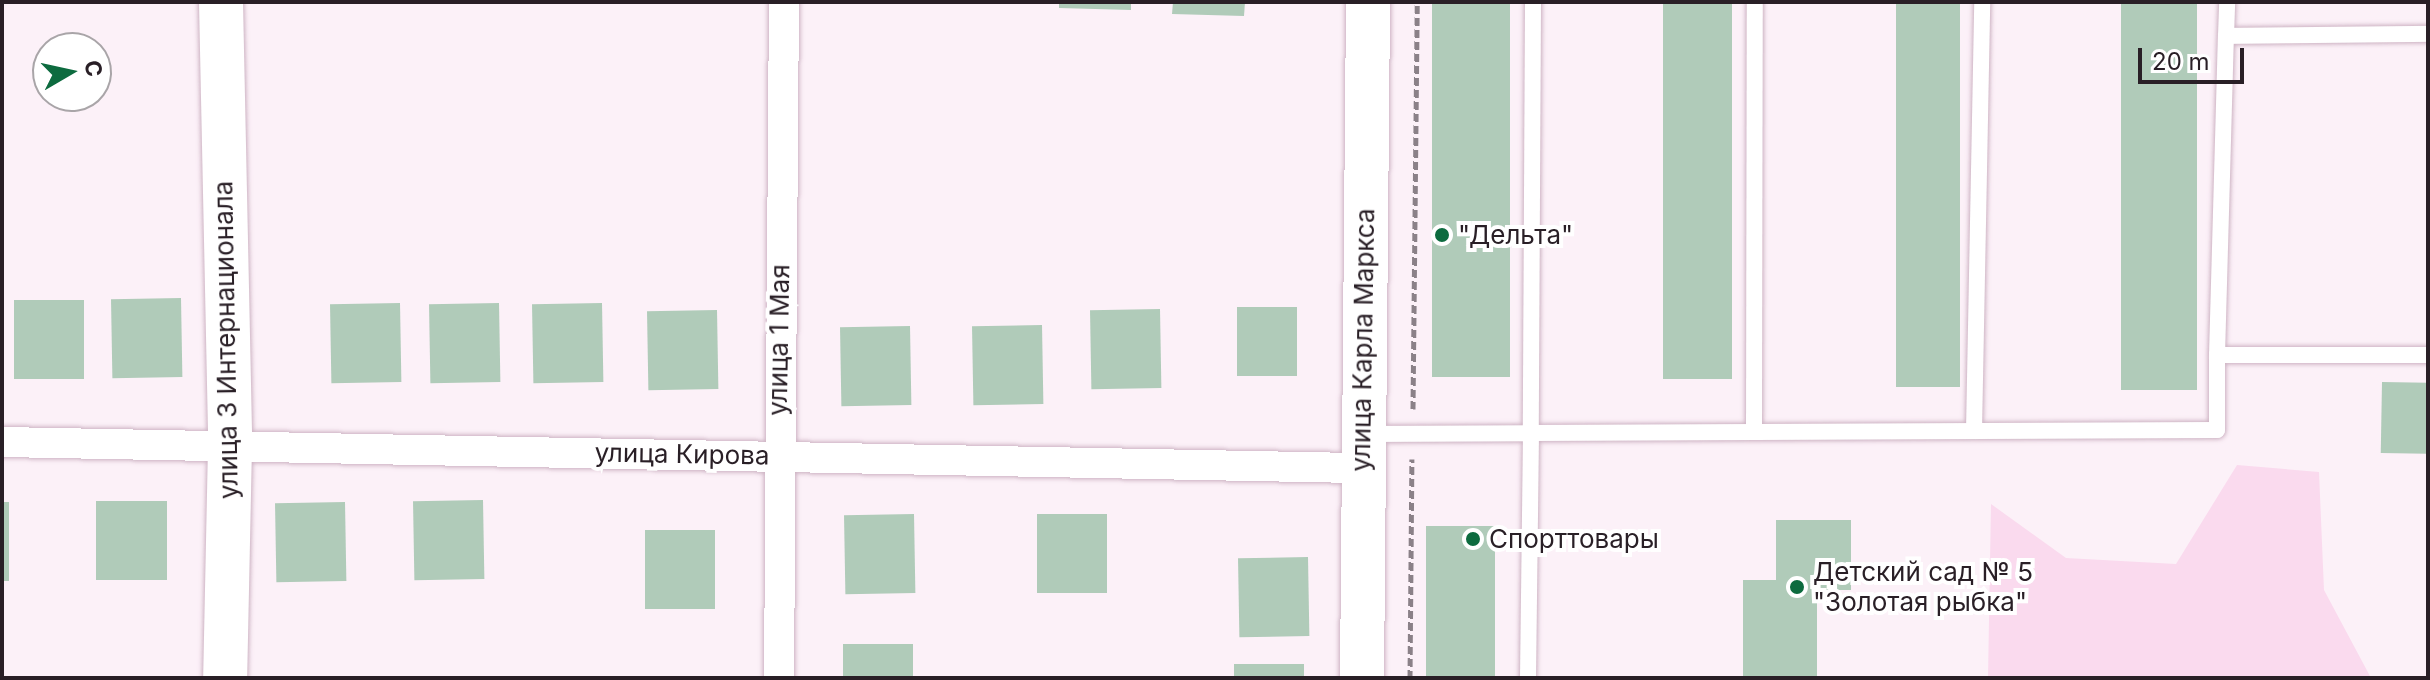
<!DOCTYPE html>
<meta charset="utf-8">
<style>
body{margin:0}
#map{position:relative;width:2430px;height:680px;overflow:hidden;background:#fcf1f8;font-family:Inter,sans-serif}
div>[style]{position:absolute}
.green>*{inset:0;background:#fadaee}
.building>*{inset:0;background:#b0cbb9;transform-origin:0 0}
.path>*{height:5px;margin-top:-2.5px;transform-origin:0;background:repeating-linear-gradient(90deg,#8b8188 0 8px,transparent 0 12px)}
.roads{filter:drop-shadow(0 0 2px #ceb4c4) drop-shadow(0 0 2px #ceb4c4)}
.lane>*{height:16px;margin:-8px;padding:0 8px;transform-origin:8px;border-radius:8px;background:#fff}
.street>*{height:30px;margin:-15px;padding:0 15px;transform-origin:15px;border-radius:15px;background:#fff}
.secondary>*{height:44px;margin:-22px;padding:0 22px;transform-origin:22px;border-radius:22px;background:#fff}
.dots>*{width:22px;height:22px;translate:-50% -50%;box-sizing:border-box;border:4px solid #fff;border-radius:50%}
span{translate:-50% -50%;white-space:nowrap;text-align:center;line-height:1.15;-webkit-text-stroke:8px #fff;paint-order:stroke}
.poi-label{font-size:26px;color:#291f26}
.left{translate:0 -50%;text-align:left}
.street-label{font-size:26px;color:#291f26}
.frame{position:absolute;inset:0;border:4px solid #291f26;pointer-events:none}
.north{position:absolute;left:32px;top:32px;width:80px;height:80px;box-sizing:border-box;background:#fff;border:2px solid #a9a5a8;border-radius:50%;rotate:81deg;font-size:22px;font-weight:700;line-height:32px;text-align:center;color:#291f26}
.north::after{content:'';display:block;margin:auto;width:28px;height:36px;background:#0d6b3f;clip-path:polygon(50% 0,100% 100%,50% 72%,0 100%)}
.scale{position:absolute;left:2138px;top:48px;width:106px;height:36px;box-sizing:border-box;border:4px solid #291f26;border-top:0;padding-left:10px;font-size:24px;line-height:28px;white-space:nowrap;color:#291f26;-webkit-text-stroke:6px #fff;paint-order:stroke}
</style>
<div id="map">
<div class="green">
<div style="clip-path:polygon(2237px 465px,2319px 472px,2324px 590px,2371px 678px,1988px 678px,1991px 504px,2066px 558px,2176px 564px)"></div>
</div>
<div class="building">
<div style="clip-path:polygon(1059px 2px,1131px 2px,1131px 10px,1059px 8px)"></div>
<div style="clip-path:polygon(1173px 2px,1245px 2px,1244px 16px,1172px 14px)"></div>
<div style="left:1432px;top:2px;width:78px;height:375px"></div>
<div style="left:1663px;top:2px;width:69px;height:377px"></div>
<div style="left:1896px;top:2px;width:64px;height:385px"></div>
<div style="left:2121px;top:2px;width:76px;height:388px"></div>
<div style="left:181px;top:298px;width:79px;height:70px;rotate:89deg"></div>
<div style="left:84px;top:300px;width:79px;height:70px;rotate:90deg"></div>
<div style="left:400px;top:303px;width:79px;height:70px;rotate:89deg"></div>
<div style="left:499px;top:303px;width:79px;height:70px;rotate:89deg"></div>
<div style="left:602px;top:303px;width:79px;height:70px;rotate:89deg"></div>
<div style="left:1297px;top:307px;width:69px;height:60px;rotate:90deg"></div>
<div style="left:1160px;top:309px;width:79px;height:70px;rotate:89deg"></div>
<div style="left:717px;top:310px;width:79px;height:70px;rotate:89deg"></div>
<div style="left:1042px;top:325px;width:79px;height:70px;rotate:89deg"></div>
<div style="left:910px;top:326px;width:79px;height:70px;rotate:89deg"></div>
<div style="left:2382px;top:382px;width:46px;height:71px;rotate:1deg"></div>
<div style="left:483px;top:500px;width:79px;height:70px;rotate:89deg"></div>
<div style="left:167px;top:501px;width:79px;height:71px;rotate:90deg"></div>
<div style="left:2px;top:502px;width:7px;height:79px"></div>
<div style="left:345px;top:502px;width:79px;height:70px;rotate:89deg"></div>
<div style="left:914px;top:514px;width:79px;height:70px;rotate:89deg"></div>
<div style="left:1107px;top:514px;width:79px;height:70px;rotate:90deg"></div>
<div style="clip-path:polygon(1776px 520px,1851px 520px,1851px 590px,1817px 590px,1817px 678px,1743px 678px,1743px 580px,1776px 580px)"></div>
<div style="left:1426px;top:526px;width:69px;height:152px"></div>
<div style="left:715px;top:530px;width:79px;height:70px;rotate:90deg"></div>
<div style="left:1308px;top:557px;width:79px;height:70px;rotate:89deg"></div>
<div style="left:843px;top:644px;width:70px;height:34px"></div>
<div style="left:1304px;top:664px;width:14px;height:70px;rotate:90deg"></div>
</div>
<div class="path">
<div style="left:1413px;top:409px;width:407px;rotate:-89.4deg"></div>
<div style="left:1410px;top:678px;width:219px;rotate:-89.5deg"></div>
</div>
<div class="roads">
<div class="lane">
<div style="left:1533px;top:2px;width:431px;rotate:90.3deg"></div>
<div style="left:1531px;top:433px;width:686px;rotate:-0.25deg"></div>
<div style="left:2217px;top:430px;width:75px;rotate:-90deg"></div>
<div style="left:2217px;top:355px;width:211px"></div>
<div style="left:2226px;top:36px;width:34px;rotate:-88deg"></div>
<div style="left:2217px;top:355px;width:319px;rotate:-88.4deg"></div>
<div style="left:2226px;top:36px;width:202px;rotate:-0.6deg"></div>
<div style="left:1974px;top:431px;width:429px;rotate:-88.9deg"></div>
<div style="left:1754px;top:432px;width:430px;rotate:-89.9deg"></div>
<div style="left:1364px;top:434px;width:167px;rotate:-0.3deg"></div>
<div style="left:1531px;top:433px;width:245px;rotate:90.7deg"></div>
</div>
<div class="street">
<div style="left:2px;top:442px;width:1359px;rotate:1.1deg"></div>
<div style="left:779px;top:678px;width:676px;rotate:-89.58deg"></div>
</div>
<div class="secondary">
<div style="left:221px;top:2px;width:444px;rotate:88.8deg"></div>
<div style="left:230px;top:446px;width:232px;rotate:91.2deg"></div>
<div style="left:1362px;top:678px;width:676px;rotate:-89.49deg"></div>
</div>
</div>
<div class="dots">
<div style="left:1442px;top:235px;background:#0d6b3f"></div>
<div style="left:1473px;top:539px;background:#0d6b3f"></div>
<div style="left:1797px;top:587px;background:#0d6b3f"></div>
</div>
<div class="poi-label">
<span class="left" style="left:1458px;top:235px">"Дельта"</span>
<span class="left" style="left:1489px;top:539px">Спорттовары</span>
<span class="left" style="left:1813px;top:587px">Детский сад № 5<br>"Золотая рыбка"</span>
</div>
<div class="street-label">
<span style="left:226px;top:340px;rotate:-91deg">улица 3 Интернационала</span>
<span style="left:779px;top:340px;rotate:-89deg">улица 1 Мая</span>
<span style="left:1363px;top:340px;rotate:-89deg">улица Карла Маркса</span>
<span style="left:682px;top:454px;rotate:1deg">улица Кирова</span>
</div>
<div class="frame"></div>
<div class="north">С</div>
<div class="scale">20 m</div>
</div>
